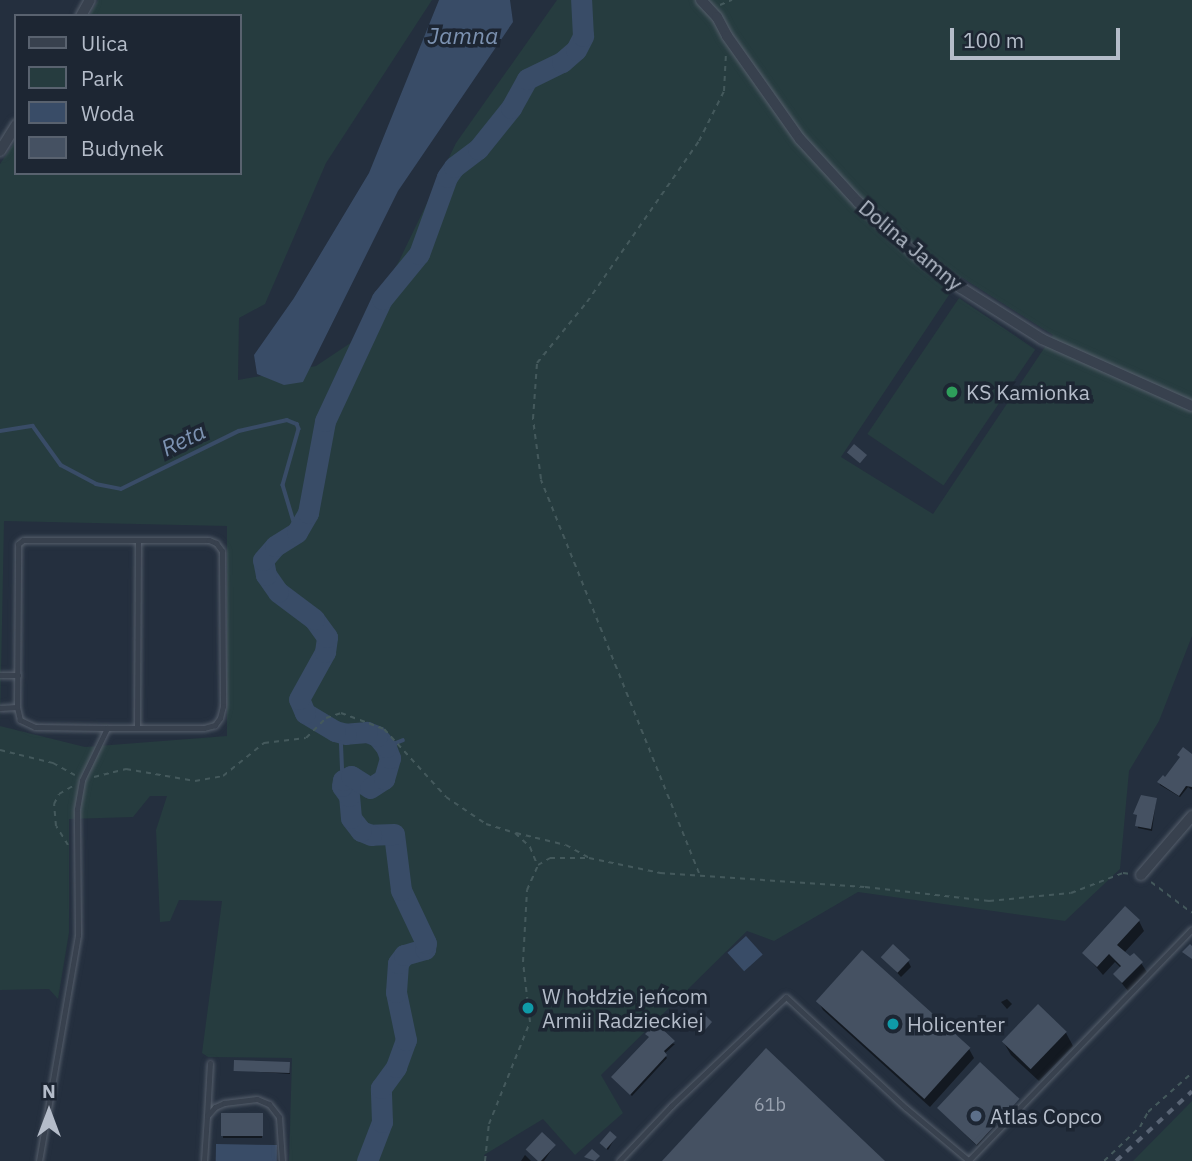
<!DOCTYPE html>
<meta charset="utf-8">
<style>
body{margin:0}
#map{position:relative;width:1192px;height:1161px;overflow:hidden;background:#242f3e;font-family:"IBM Plex Sans",sans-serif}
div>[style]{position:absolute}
.green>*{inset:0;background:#263c3f;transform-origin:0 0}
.water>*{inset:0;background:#394c67;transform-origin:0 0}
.shadow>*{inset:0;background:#0007;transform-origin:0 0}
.stream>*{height:3.5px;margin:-1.75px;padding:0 1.75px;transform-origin:1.75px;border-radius:1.75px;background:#394c67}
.river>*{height:21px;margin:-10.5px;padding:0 10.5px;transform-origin:10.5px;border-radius:10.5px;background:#394c67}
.building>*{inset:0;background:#455162;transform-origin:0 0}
.path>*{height:2px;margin-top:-1px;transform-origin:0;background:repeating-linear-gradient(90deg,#44595c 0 5px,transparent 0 10px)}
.roads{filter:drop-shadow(0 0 2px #565f6c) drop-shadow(0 0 2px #565f6c)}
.lane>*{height:5px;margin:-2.5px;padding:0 2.5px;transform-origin:2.5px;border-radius:2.5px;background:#38414e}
.street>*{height:10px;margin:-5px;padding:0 5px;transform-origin:5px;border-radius:5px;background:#38414e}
.rail>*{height:3.5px;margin-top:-1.75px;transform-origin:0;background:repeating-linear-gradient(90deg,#5a6575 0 7px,transparent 0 14px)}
.dots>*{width:19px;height:19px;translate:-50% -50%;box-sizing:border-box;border:4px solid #1d2633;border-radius:50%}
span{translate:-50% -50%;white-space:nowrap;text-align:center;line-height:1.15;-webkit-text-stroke:7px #1d2633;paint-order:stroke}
.number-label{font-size:18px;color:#98a1af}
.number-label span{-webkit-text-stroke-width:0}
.street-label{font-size:21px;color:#b4bcc9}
.poi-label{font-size:21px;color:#b4bcc9}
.left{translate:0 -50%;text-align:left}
.water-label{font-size:23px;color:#7c92b1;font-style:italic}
.legend{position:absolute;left:14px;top:14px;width:228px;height:161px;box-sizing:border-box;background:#1d2633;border:2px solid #59626f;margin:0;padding:9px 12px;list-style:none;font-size:21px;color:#b4bcc9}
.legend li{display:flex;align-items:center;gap:14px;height:35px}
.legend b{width:35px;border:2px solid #59626f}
.north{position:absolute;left:14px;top:1077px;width:70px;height:70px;-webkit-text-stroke:5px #1d2633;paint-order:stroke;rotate:0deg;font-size:19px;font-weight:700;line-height:28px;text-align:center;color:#b4bcc9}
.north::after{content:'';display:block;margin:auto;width:24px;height:32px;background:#b4bcc9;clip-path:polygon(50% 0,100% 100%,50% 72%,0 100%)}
.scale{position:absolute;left:950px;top:28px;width:170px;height:32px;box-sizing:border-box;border:4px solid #b4bcc9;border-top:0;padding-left:9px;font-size:21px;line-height:24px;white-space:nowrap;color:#b4bcc9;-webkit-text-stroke:5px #1d2633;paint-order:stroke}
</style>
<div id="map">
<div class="green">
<div style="clip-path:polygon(evenodd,98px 0,432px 0,326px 163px,265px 304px,239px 318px,238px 380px,316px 366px,352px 342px,399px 261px,456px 143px,557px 0,1192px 0,1192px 636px,1159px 721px,1129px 771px,1120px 869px,1065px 921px,858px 892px,774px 941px,747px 931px,601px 1075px,623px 1113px,575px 1155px,543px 1119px,484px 1155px,485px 1161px,289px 1161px,292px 1058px,208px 1057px,202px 1053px,222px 901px,179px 900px,170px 921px,160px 922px,156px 830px,167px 796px,150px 796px,133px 817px,69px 819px,69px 933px,58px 999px,49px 989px,0 990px,0 164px,16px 140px,16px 173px,240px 173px,240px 16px,89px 16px,98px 0,961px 277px,1053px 335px,933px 514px,841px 457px,961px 277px,98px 0,4px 521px,227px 526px,227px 736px,85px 747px,0 726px,4px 521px)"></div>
<div style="left:959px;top:298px;width:92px;height:164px;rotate:34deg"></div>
<div style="clip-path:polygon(1192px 1101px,1192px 1161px,1133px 1161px)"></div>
</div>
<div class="water">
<div style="clip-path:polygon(439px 0,510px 0,513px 22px,398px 191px,303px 382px,284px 385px,257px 374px,254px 355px,294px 298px,369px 173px)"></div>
<div style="left:746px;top:936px;width:25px;height:25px;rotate:48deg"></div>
<div style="left:216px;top:1144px;width:61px;height:17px;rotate:1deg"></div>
</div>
<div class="shadow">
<div style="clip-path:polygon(1192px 758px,1192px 790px,1188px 787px,1180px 797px,1160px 785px,1159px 782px)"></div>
<div style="clip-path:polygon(1156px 800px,1152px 831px,1138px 828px,1137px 807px)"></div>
<div style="clip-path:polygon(1139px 921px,1144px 931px,1124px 953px,1141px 963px,1147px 972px,1128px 991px,1115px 975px,1121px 968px,1115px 962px,1103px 975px,1084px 953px)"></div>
<div style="clip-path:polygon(883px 957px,908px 961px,911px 967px,901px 977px)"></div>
<div style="clip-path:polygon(1007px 999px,1012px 1004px,1007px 1009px,1001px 1002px)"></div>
<div style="clip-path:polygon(818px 1001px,969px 1049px,974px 1058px,930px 1107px,823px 1010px)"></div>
<div style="clip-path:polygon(1066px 1033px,1073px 1046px,1039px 1081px,1011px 1055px,1004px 1043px)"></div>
<div style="clip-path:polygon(651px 1038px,675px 1044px,664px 1054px,667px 1058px,632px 1096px,614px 1079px)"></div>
<div style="clip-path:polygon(289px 1063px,290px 1074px,235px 1070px)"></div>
<div style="clip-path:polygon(1017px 1100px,977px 1146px,940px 1110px)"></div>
<div style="left:223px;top:1115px;width:39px;height:23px"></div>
<div style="clip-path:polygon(615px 1138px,608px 1150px,602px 1145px)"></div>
<div style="clip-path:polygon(554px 1146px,544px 1161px,539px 1161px,529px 1151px)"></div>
<div style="clip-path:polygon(525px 1155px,531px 1161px,521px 1161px)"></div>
</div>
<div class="stream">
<div style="left:0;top:431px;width:33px;rotate:-9deg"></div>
<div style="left:33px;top:426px;width:48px;rotate:54.3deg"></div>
<div style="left:61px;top:465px;width:40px;rotate:28deg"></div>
<div style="left:96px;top:484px;width:25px;rotate:11deg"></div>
<div style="left:121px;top:489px;width:131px;rotate:-26.2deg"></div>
<div style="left:239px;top:431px;width:49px;rotate:-12.9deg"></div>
<div style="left:287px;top:420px;width:11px;rotate:22deg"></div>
<div style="left:297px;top:424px;width:5px;rotate:68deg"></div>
<div style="left:299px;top:429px;width:58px;rotate:105.9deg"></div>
<div style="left:283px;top:485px;width:49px;rotate:73.4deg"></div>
<div style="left:341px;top:733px;width:47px;rotate:87.6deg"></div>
<div style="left:386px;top:747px;width:18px;rotate:-22deg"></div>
</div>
<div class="river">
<div style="left:367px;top:1161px;width:42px;rotate:-69deg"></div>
<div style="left:382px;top:1122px;width:34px;rotate:-92deg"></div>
<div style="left:381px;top:1088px;width:26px;rotate:-54deg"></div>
<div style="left:396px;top:1067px;width:29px;rotate:-70deg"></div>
<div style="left:406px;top:1040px;width:49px;rotate:-101.8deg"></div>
<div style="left:396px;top:992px;width:29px;rotate:-86deg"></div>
<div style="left:398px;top:963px;width:10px;rotate:-53deg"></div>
<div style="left:404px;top:955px;width:22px;rotate:-16deg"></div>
<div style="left:425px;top:949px;width:6px;rotate:-81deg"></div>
<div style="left:426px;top:943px;width:59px;rotate:-115.3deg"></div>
<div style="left:401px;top:890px;width:56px;rotate:-97.1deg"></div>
<div style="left:394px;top:834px;width:23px;rotate:178deg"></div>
<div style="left:371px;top:835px;width:11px;rotate:-158deg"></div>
<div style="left:361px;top:831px;width:16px;rotate:-128deg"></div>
<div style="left:351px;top:818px;width:22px;rotate:-95deg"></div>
<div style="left:349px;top:796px;width:12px;rotate:-125deg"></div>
<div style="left:342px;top:786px;width:6px;rotate:-81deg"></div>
<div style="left:343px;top:780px;width:9px;rotate:-27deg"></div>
<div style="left:351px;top:776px;width:22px;rotate:32deg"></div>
<div style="left:370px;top:788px;width:17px;rotate:-33deg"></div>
<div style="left:384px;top:779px;width:22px;rotate:-74deg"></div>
<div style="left:390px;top:758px;width:12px;rotate:-110deg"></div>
<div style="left:386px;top:747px;width:14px;rotate:-129deg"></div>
<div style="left:377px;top:736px;width:11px;rotate:-158deg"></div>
<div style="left:367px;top:732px;width:21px;rotate:175deg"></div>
<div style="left:346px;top:734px;width:11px;rotate:-165deg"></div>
<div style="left:335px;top:731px;width:35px;rotate:-149deg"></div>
<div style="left:305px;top:713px;width:15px;rotate:-113deg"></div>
<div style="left:299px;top:699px;width:54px;rotate:-61deg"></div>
<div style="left:325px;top:652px;width:15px;rotate:-82deg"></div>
<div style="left:327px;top:637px;width:22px;rotate:-126deg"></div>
<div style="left:314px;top:619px;width:45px;rotate:-143.1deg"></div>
<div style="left:278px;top:592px;width:21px;rotate:-125deg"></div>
<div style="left:266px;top:575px;width:15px;rotate:-101deg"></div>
<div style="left:263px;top:560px;width:18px;rotate:-49deg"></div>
<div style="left:275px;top:546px;width:26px;rotate:-32deg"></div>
<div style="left:297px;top:532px;width:22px;rotate:-60deg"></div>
<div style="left:308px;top:513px;width:94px;rotate:-79.5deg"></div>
<div style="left:325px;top:421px;width:135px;rotate:-65deg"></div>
<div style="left:382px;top:299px;width:58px;rotate:-50.6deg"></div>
<div style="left:419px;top:254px;width:82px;rotate:-70deg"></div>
<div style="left:447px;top:177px;width:12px;rotate:-55deg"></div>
<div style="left:454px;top:167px;width:30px;rotate:-37deg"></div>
<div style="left:478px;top:149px;width:53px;rotate:-51.2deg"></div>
<div style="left:511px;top:108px;width:33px;rotate:-61deg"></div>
<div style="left:527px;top:79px;width:39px;rotate:-26deg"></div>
<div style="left:562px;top:62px;width:18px;rotate:-41deg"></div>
<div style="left:576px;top:50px;width:16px;rotate:-63deg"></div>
<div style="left:583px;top:36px;width:36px;rotate:-93deg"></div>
</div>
<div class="building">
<div style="left:854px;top:444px;width:17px;height:11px;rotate:40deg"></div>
<div style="clip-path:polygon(1183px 747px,1192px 754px,1192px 787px,1186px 786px,1179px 796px,1157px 782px,1163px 775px,1165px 777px,1180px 757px,1177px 755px)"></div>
<div style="clip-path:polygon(1141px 795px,1157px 798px,1151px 829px,1135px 826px,1137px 815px,1133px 814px)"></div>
<div style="clip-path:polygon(1125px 906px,1140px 920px,1117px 945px,1130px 956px,1134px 953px,1143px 962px,1122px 983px,1113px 974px,1121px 966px,1109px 954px,1097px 967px,1082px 953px)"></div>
<div style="left:893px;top:944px;width:23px;height:18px;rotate:43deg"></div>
<div style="clip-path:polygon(1190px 944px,1192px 946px,1192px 959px,1182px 952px)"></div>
<div style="left:862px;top:950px;width:146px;height:69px;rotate:42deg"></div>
<div style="left:1038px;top:1004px;width:40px;height:52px;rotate:44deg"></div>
<div style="clip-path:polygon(706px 1016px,712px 1022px,705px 1030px,699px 1025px)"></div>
<div style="clip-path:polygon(656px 1023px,675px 1041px,664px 1051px,667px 1055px,630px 1095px,611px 1077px,649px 1037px,645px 1034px)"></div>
<div style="clip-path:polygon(766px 1048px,885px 1161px,662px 1161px)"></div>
<div style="left:234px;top:1060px;width:56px;height:11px;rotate:2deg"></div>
<div style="left:980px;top:1062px;width:54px;height:63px;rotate:43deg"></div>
<div style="left:221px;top:1113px;width:42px;height:23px"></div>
<div style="left:610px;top:1131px;width:9px;height:16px;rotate:41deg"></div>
<div style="left:542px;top:1132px;width:19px;height:24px;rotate:43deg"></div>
<div style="clip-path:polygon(592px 1149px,600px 1156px,595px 1161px,584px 1157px)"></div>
</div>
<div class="path">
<div style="left:720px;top:5px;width:13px;rotate:-23deg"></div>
<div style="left:0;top:750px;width:55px;rotate:13.8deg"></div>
<div style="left:53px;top:763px;width:25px;rotate:29deg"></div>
<div style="left:94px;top:777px;width:33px;rotate:-14deg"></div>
<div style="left:126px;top:769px;width:70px;rotate:9.9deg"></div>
<div style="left:195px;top:781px;width:28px;rotate:-10deg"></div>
<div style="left:223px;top:776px;width:53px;rotate:-38.8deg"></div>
<div style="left:264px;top:743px;width:42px;rotate:-6.8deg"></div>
<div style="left:306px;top:738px;width:28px;rotate:-45deg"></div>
<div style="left:326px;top:718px;width:16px;rotate:-18deg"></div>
<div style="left:341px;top:713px;width:46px;rotate:20.4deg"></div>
<div style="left:384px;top:729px;width:92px;rotate:47.6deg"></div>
<div style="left:446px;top:797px;width:48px;rotate:34deg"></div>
<div style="left:486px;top:824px;width:30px;rotate:17deg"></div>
<div style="left:515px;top:833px;width:21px;rotate:43deg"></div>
<div style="left:530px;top:847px;width:18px;rotate:68deg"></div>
<div style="left:516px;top:833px;width:51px;rotate:13.5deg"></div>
<div style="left:566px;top:845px;width:26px;rotate:29deg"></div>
<div style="left:68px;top:845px;width:22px;rotate:-122deg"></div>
<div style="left:56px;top:826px;width:22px;rotate:-95deg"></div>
<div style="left:54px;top:804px;width:11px;rotate:-63deg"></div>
<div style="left:59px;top:794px;width:16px;rotate:-30deg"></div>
<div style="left:699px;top:873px;width:424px;rotate:-111.9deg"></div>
<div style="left:541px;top:479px;width:61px;rotate:-97.6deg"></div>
<div style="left:533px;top:419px;width:56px;rotate:-85.9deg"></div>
<div style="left:537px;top:363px;width:79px;rotate:-50.7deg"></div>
<div style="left:587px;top:302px;width:196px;rotate:-55.2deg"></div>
<div style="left:699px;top:141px;width:56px;rotate:-63.4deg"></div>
<div style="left:724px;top:91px;width:35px;rotate:-87deg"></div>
<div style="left:1151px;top:882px;width:51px;rotate:37.1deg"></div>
<div style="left:485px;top:1161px;width:37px;rotate:-84deg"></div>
<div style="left:489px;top:1124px;width:110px;rotate:-68.1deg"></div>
<div style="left:530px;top:1022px;width:60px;rotate:-96.7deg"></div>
<div style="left:523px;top:962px;width:72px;rotate:-86.8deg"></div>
<div style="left:527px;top:890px;width:27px;rotate:-66deg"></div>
<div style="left:538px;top:865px;width:14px;rotate:-30deg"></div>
<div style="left:550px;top:858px;width:39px"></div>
<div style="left:589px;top:858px;width:73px;rotate:11.9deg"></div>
<div style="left:660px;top:873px;width:205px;rotate:3.9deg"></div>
<div style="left:865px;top:887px;width:125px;rotate:6.4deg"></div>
<div style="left:989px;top:901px;width:82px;rotate:-5.6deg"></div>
<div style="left:1071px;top:893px;width:56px;rotate:-21deg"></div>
<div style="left:1123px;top:873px;width:8px;rotate:7deg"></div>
<div style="left:1104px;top:1161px;width:50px;rotate:-43.4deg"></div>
<div style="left:1140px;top:1127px;width:17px;rotate:-62deg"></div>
<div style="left:1148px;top:1112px;width:59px;rotate:-41.6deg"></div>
</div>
<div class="roads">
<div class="lane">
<div style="left:0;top:675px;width:18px"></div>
<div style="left:0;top:708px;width:17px;rotate:-3deg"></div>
<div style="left:137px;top:728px;width:188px;rotate:-89.7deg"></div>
<div style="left:207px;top:1116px;width:53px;rotate:-86.8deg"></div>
<div style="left:39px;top:1161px;width:229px;rotate:-80.2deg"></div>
<div style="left:78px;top:935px;width:126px;rotate:-90.5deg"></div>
<div style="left:77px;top:809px;width:29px;rotate:-80deg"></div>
<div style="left:82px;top:780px;width:58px;rotate:-64.3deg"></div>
<div style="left:107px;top:728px;width:72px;rotate:-179.2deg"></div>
<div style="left:35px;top:727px;width:17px;rotate:-155deg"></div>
<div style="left:20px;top:720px;width:13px;rotate:-103deg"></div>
<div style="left:17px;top:707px;width:163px;rotate:-89.6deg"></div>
<div style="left:18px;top:544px;width:6px;rotate:-39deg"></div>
<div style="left:23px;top:540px;width:186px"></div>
<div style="left:209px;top:540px;width:8px;rotate:23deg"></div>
<div style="left:216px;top:543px;width:10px;rotate:53deg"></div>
<div style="left:222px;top:551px;width:155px;rotate:89.6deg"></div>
<div style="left:223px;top:706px;width:12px;rotate:104deg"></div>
<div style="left:220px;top:718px;width:9px;rotate:126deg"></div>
<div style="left:215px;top:725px;width:11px;rotate:165deg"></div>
<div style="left:204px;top:728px;width:97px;rotate:180deg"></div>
<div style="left:204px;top:1161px;width:45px;rotate:-86.2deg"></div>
<div style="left:207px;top:1116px;width:12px;rotate:-48deg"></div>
<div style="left:215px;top:1107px;width:10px;rotate:-24deg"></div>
<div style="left:224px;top:1103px;width:33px;rotate:-7deg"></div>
<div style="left:257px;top:1099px;width:13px;rotate:23deg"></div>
<div style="left:269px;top:1104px;width:16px;rotate:52deg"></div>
<div style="left:279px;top:1117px;width:44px;rotate:86.1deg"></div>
<div style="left:619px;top:1161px;width:76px;rotate:-46.6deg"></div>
<div style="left:671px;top:1106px;width:158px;rotate:-43.5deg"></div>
<div style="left:786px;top:997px;width:163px;rotate:42.8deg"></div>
<div style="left:906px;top:1108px;width:81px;rotate:40deg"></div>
<div style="left:968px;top:1161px;width:322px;rotate:-46deg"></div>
</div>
<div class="street">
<div style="left:701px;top:0;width:23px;rotate:47deg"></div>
<div style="left:717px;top:17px;width:21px;rotate:62deg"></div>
<div style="left:727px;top:36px;width:126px;rotate:54.7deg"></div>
<div style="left:800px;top:139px;width:86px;rotate:47.4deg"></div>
<div style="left:858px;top:202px;width:81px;rotate:42deg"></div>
<div style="left:918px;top:256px;width:54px;rotate:36.7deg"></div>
<div style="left:961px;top:288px;width:96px;rotate:32.2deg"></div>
<div style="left:1042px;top:339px;width:164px;rotate:24.1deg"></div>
<div style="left:81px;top:16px;width:18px;rotate:-61deg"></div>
<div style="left:0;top:151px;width:31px;rotate:-58deg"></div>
<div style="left:1141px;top:875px;width:78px;rotate:-49.2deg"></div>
</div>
</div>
<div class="rail">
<div style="left:1116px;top:1161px;width:103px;rotate:-42.6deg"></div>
</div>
<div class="dots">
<div style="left:952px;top:392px;background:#2e9e5b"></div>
<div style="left:528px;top:1008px;background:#0f9aa8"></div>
<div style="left:893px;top:1024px;background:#0f9aa8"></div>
<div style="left:976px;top:1116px;background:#5c6f8a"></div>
</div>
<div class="number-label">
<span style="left:770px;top:1105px">61b</span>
</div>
<div class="street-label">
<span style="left:911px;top:245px;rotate:40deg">Dolina Jamny</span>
</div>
<div class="poi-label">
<span class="left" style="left:966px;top:392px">KS Kamionka</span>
<span class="left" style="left:542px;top:1008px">W hołdzie jeńcom<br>Armii Radzieckiej</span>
<span class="left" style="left:907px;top:1024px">Holicenter</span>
<span class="left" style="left:990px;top:1116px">Atlas Copco</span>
</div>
<div class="water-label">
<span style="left:463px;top:35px">Jamna</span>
<span style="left:183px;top:439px;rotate:-26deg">Reta</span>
</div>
<ul class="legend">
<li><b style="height:9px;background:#38414e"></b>Ulica</li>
<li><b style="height:19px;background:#263c3f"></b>Park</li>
<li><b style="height:19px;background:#394c67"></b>Woda</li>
<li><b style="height:19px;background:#455162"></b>Budynek</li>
</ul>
<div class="north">N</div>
<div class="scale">100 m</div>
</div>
